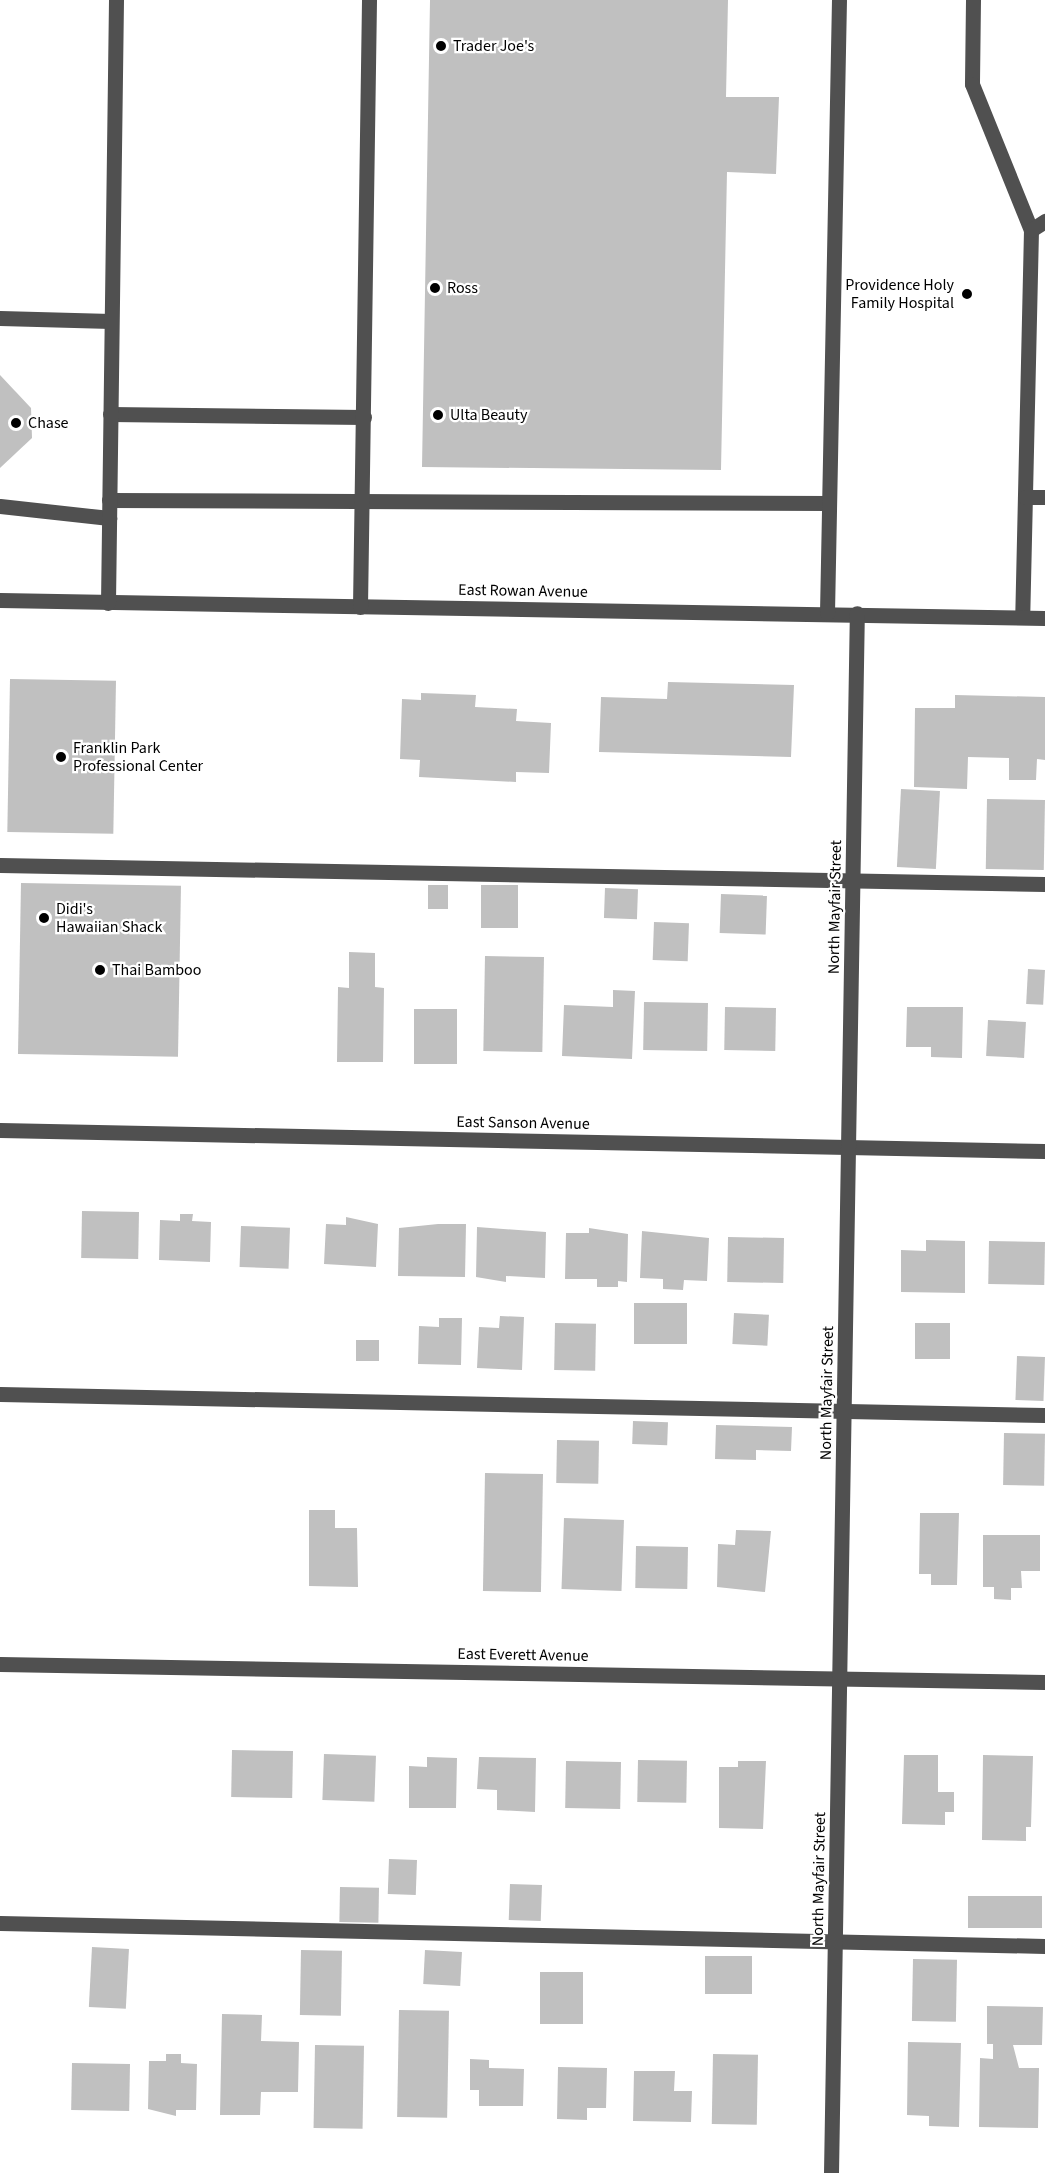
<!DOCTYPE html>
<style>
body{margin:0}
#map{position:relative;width:1045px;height:2173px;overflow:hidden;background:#fff;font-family:"Source Sans 3",sans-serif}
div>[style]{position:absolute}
.building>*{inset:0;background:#c0c0c0;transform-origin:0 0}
.minor>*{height:15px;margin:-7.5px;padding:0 7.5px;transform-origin:7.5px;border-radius:7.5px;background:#505050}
.dots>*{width:16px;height:16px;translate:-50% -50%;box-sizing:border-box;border:3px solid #fff;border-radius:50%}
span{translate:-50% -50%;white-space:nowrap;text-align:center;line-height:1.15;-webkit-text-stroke:4.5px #fff;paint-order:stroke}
.poi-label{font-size:16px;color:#000}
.left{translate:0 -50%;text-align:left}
.right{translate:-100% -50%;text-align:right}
.street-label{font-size:16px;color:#000}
</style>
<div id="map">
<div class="building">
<div style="clip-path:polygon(430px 0,728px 0,726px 97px,779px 97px,776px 174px,727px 172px,721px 470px,422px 467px)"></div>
<div style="clip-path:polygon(0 375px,31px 408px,32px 438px,0 468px)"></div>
<div style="left:10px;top:679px;width:106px;height:153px;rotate:1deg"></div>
<div style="clip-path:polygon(668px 682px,794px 685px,791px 757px,599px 752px,601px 697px,667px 699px)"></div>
<div style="clip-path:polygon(421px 693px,476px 695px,475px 707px,517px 709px,516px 721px,551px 723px,549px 773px,516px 772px,516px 782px,419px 777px,420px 760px,400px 759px,402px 699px,421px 700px)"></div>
<div style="clip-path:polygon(955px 695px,1045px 697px,1045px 760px,1037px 759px,1036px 780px,1009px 780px,1009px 758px,968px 757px,967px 789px,914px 787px,915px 708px,955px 708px)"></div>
<div style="left:901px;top:789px;width:39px;height:78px;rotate:3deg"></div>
<div style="left:987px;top:799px;width:58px;height:70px;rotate:1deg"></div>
<div style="left:21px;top:883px;width:160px;height:171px;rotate:1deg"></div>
<div style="left:428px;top:885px;width:20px;height:24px"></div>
<div style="left:481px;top:885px;width:37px;height:43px"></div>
<div style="left:605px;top:888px;width:33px;height:30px;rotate:2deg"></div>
<div style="left:721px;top:894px;width:46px;height:39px;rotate:2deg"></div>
<div style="left:654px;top:922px;width:35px;height:38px;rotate:2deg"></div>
<div style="clip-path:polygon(349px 952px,375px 953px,375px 987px,384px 988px,383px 1062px,337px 1062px,338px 987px,349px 988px)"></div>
<div style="left:485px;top:956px;width:59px;height:95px;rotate:1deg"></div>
<div style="left:1028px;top:969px;width:17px;height:35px;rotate:3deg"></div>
<div style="clip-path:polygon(613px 990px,635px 991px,632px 1059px,562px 1056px,564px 1005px,613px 1007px)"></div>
<div style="left:644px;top:1002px;width:64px;height:48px;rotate:1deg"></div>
<div style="left:725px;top:1007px;width:51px;height:43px;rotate:1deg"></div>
<div style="clip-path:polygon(907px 1007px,963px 1007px,962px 1058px,931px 1057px,931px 1047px,906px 1047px)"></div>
<div style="left:414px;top:1009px;width:43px;height:55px"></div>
<div style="left:988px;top:1020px;width:38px;height:36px;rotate:3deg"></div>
<div style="left:82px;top:1211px;width:57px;height:47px;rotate:1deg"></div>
<div style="clip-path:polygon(180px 1214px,193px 1214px,192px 1221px,211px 1222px,210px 1262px,159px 1260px,160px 1220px,180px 1221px)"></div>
<div style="clip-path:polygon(346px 1217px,378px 1224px,376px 1267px,324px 1264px,326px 1224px,346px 1225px)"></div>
<div style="clip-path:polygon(438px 1224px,466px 1224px,465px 1277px,398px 1276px,399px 1228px)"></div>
<div style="left:241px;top:1226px;width:49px;height:41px;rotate:2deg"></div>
<div style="clip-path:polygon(477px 1227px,546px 1232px,545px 1278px,506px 1276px,506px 1282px,476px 1277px)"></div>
<div style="clip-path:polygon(589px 1228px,628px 1234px,627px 1282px,618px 1281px,618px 1287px,597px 1287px,597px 1279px,565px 1279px,566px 1233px,589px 1233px)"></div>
<div style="clip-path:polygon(642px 1231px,709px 1238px,707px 1281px,684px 1280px,683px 1290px,663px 1289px,663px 1279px,640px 1278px)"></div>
<div style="left:784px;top:1238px;width:45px;height:56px;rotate:91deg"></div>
<div style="clip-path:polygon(926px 1240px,965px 1241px,965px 1293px,901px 1292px,901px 1250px,926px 1251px)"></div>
<div style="left:989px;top:1241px;width:56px;height:43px;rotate:1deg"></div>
<div style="left:634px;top:1303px;width:53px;height:41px"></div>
<div style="left:734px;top:1313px;width:35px;height:31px;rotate:3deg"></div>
<div style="clip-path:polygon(500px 1316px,524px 1317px,522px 1370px,477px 1368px,479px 1327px,499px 1328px)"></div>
<div style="clip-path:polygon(439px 1318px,462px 1318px,461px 1365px,418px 1364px,419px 1326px,439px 1327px)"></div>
<div style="left:555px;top:1323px;width:41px;height:47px;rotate:1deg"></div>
<div style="left:915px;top:1323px;width:35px;height:36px"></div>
<div style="left:356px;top:1340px;width:23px;height:21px"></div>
<div style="left:1017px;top:1356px;width:28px;height:44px;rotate:2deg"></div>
<div style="left:633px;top:1421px;width:35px;height:23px;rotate:2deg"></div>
<div style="clip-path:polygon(716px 1425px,792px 1427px,791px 1451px,756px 1450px,756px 1460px,715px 1459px)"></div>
<div style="left:1004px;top:1433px;width:41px;height:52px;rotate:1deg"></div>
<div style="left:557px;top:1440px;width:42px;height:43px;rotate:1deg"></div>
<div style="left:485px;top:1473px;width:58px;height:118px;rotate:1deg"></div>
<div style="clip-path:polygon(309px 1510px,335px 1510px,335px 1528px,357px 1528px,358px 1587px,309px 1586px)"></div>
<div style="clip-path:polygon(920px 1513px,959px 1513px,957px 1585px,931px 1585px,931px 1574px,919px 1574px)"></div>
<div style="left:564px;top:1518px;width:60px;height:71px;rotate:2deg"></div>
<div style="clip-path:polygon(736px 1530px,771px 1531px,765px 1592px,717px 1587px,718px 1544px,735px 1545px)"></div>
<div style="clip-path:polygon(983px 1535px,1040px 1535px,1040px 1571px,1021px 1571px,1022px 1588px,1011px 1588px,1011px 1600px,994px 1599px,994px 1587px,983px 1587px)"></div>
<div style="left:636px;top:1546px;width:52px;height:42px;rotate:1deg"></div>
<div style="left:232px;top:1750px;width:61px;height:47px;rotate:1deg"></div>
<div style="left:324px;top:1754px;width:52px;height:46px;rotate:2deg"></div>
<div style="clip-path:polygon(904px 1755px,938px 1755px,938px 1792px,954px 1792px,954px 1812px,945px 1812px,945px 1825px,902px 1824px)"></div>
<div style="clip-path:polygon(983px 1755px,1033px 1756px,1031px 1827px,1026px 1827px,1026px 1841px,982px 1840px)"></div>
<div style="clip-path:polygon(427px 1757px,457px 1758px,456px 1808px,409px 1808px,409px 1766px,427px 1767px)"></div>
<div style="clip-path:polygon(479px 1757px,536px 1758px,535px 1812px,497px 1810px,497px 1790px,477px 1789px)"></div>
<div style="left:638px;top:1760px;width:49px;height:42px;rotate:1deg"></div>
<div style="clip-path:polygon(738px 1761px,766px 1761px,763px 1829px,719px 1828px,719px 1767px,738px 1767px)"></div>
<div style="left:621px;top:1762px;width:47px;height:55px;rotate:91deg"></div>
<div style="left:389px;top:1859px;width:28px;height:35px;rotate:2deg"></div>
<div style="left:510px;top:1884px;width:32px;height:36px;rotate:2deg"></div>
<div style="left:340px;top:1887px;width:39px;height:35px;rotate:1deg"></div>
<div style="left:968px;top:1896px;width:74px;height:32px"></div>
<div style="left:92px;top:1947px;width:37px;height:60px;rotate:3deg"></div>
<div style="left:301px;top:1950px;width:41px;height:65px;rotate:1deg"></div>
<div style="left:425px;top:1950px;width:37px;height:34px;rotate:3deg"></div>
<div style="left:705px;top:1956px;width:47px;height:38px"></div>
<div style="left:913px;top:1959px;width:44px;height:62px;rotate:1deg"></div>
<div style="left:540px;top:1972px;width:43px;height:52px"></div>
<div style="clip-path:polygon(987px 2006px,1043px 2007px,1042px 2045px,1013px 2045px,1019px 2068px,1039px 2068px,1038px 2128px,979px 2127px,980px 2058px,993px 2059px,993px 2044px,987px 2044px)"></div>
<div style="left:399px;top:2010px;width:50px;height:107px;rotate:1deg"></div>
<div style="clip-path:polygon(222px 2014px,262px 2015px,261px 2041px,299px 2042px,298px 2092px,261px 2092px,260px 2115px,220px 2115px)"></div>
<div style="clip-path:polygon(908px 2042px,961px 2043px,959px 2127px,929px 2126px,929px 2116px,907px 2115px)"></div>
<div style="left:315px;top:2045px;width:49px;height:83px;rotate:1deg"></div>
<div style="clip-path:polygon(166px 2054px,181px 2054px,181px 2063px,197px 2064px,196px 2110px,176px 2110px,176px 2116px,148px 2109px,149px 2061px,166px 2061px)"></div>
<div style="left:713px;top:2054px;width:45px;height:70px;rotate:1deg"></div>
<div style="clip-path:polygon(470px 2059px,489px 2060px,489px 2068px,524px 2069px,523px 2106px,479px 2106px,479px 2090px,470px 2090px)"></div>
<div style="left:72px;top:2063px;width:58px;height:47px;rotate:1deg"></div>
<div style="clip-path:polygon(558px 2067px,607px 2068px,606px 2108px,587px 2108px,587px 2120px,557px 2119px)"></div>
<div style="clip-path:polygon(634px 2071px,675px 2071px,674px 2091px,692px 2091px,691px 2122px,633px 2121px)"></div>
</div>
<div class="minor">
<div style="left:973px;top:0;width:84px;rotate:90.7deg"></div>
<div style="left:972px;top:84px;width:157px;rotate:68deg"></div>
<div style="left:1031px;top:230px;width:387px;rotate:91.3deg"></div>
<div style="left:1031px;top:230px;width:17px;rotate:-33deg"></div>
<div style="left:0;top:318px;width:111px;rotate:1.5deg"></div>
<div style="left:110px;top:414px;width:254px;rotate:0.7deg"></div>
<div style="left:1025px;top:497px;width:20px"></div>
<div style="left:109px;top:500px;width:720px;rotate:0.24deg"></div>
<div style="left:0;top:506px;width:110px;rotate:6.3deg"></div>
<div style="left:0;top:600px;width:1045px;rotate:0.99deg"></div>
<div style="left:108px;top:603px;width:603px;rotate:-89.24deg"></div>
<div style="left:360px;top:607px;width:607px;rotate:-89.15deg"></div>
<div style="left:827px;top:613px;width:613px;rotate:-88.88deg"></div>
<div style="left:0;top:865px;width:1045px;rotate:1.04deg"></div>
<div style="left:0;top:1130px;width:1045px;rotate:1.15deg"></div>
<div style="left:0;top:1394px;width:1045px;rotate:1.15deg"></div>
<div style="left:0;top:1664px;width:1045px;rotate:0.99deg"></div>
<div style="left:0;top:1923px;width:1045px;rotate:1.26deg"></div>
<div style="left:831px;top:2173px;width:1560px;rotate:-89.05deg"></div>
</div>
<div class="dots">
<div style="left:441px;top:46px;background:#000"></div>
<div style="left:435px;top:288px;background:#000"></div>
<div style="left:967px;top:294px;background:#000"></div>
<div style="left:438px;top:415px;background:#000"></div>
<div style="left:16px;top:423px;background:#000"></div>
<div style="left:61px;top:757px;background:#000"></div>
<div style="left:44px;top:918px;background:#000"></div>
<div style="left:100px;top:970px;background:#000"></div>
</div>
<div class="poi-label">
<span class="left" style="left:453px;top:46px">Trader Joe's</span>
<span class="right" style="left:954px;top:294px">Providence Holy<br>Family Hospital</span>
<span class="left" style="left:447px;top:288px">Ross</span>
<span class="left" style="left:450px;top:415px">Ulta Beauty</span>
<span class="left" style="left:28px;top:423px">Chase</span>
<span class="left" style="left:73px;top:757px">Franklin Park<br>Professional Center</span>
<span class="left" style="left:56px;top:918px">Didi's<br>Hawaiian Shack</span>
<span class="left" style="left:112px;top:970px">Thai Bamboo</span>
</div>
<div class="street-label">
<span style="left:523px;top:591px;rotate:1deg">East Rowan Avenue</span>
<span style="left:835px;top:907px;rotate:-89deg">North Mayfair Street</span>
<span style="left:523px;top:1123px;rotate:1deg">East Sanson Avenue</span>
<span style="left:827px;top:1393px;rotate:-89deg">North Mayfair Street</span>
<span style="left:523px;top:1655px;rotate:1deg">East Everett Avenue</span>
<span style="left:819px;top:1879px;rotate:-89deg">North Mayfair Street</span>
</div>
</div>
